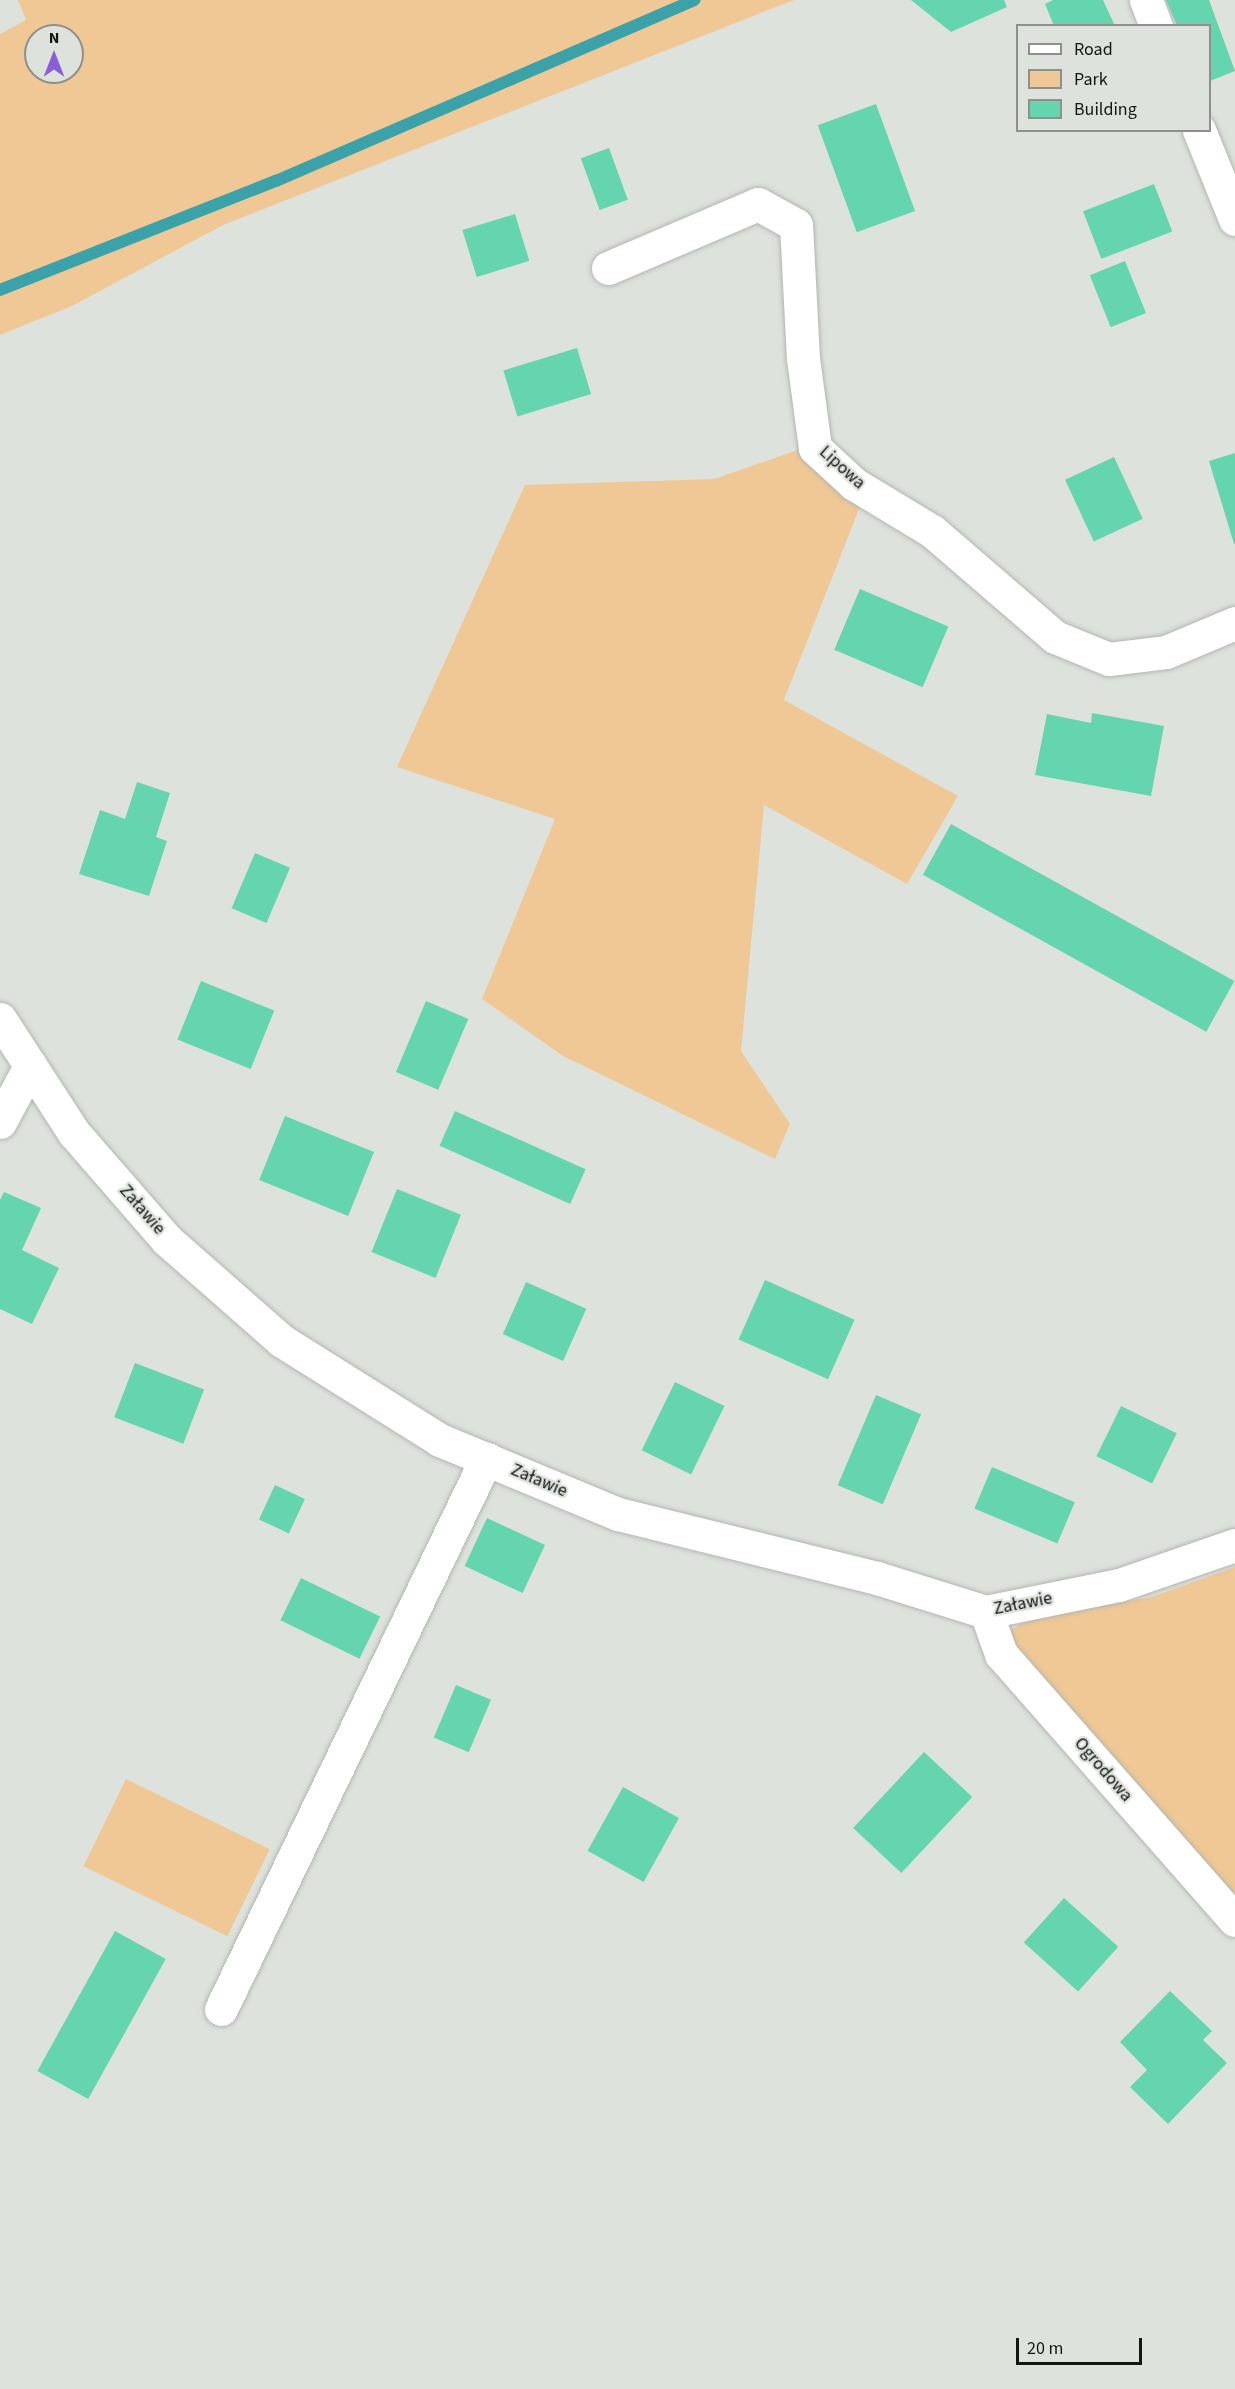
<!DOCTYPE html>
<meta charset="utf-8">
<style>
body{margin:0}
#map{position:relative;width:1235px;height:2389px;overflow:hidden;background:#dee2dc;font-family:"Source Sans 3",sans-serif}
div>[style]{position:absolute}
.green>*{inset:0;background:#f0c895;transform-origin:0 0}
.stream>*{height:12px;margin:-6px;padding:0 6px;transform-origin:6px;border-radius:6px;background:#3aa2a8}
.building>*{inset:0;background:#65d5b0;transform-origin:0 0}
.roads{filter:drop-shadow(0 0 2px #b3b7b2) drop-shadow(0 0 2px #b3b7b2)}
.minor>*{height:33px;margin:-16.5px;padding:0 16.5px;transform-origin:16.5px;border-radius:16.5px;background:#fff}
span{translate:-50% -50%;white-space:nowrap;text-align:center;line-height:1.15;-webkit-text-stroke:4.5px #dee2dc;paint-order:stroke}
.street-label{font-size:18px;color:#141614}
.legend{position:absolute;left:1016px;top:24px;width:195px;height:108px;box-sizing:border-box;background:#dee2dc;border:2px solid #8d908c;margin:0;padding:8px 10px;list-style:none;font-size:18px;color:#141614}
.legend li{display:flex;align-items:center;gap:12px;height:30px}
.legend b{width:30px;border:2px solid #8d908c}
.north{position:absolute;left:24px;top:24px;width:60px;height:60px;box-sizing:border-box;background:#dee2dc;border:2px solid #8d908c;border-radius:50%;rotate:0deg;font-size:16px;font-weight:700;line-height:24px;text-align:center;color:#141614}
.north::after{content:'';display:block;margin:auto;width:21px;height:27px;background:#895ed8;clip-path:polygon(50% 0,100% 100%,50% 72%,0 100%)}
.scale{position:absolute;left:1016px;top:2338px;width:126px;height:27px;box-sizing:border-box;border:3px solid #141614;border-top:0;padding-left:8px;font-size:18px;line-height:21px;white-space:nowrap;color:#141614;-webkit-text-stroke:4px #dee2dc;paint-order:stroke}
</style>
<div id="map">
<div class="green">
<div style="clip-path:polygon(evenodd,18px 0,794px 0,223px 225px,72px 306px,0 335px,0 34px,26px 20px,18px 0,36px 36px,72px 36px,72px 72px,36px 72px,36px 36px)"></div>
<div style="clip-path:polygon(798px 450px,861px 504px,784px 700px,958px 796px,907px 884px,764px 805px,741px 1051px,790px 1124px,775px 1159px,563px 1056px,482px 999px,555px 819px,397px 767px,525px 485px,714px 479px)"></div>
<div style="clip-path:polygon(1235px 1567px,1235px 1898px,1006px 1634px,1029px 1618px,1152px 1597px)"></div>
<div style="left:126px;top:1779px;width:160px;height:97px;rotate:26deg"></div>
</div>
<div class="stream">
<div style="left:0;top:290px;width:297px;rotate:-21.6deg"></div>
<div style="left:276px;top:181px;width:456px;rotate:-23.4deg"></div>
</div>
<div class="building">
<div style="clip-path:polygon(911px 0,1004px 0,1007px 7px,951px 32px)"></div>
<div style="clip-path:polygon(1053px 0,1103px 0,1115px 26px,1054px 26px,1045px 4px)"></div>
<div style="clip-path:polygon(1166px 0,1209px 0,1235px 71px,1210px 81px,1210px 26px,1177px 26px)"></div>
<div style="left:876px;top:104px;width:114px;height:62px;rotate:70deg"></div>
<div style="left:609px;top:148px;width:55px;height:30px;rotate:70deg"></div>
<div style="left:1154px;top:184px;width:51px;height:76px;rotate:69deg"></div>
<div style="left:515px;top:214px;width:49px;height:55px;rotate:73deg"></div>
<div style="left:1125px;top:261px;width:56px;height:38px;rotate:68deg"></div>
<div style="left:577px;top:348px;width:48px;height:77px;rotate:73deg"></div>
<div style="clip-path:polygon(1235px 453px,1235px 544px,1234px 544px,1209px 461px)"></div>
<div style="left:1114px;top:457px;width:68px;height:54px;rotate:65deg"></div>
<div style="left:860px;top:589px;width:96px;height:66px;rotate:23deg"></div>
<div style="clip-path:polygon(1092px 713px,1164px 726px,1151px 796px,1035px 775px,1047px 714px,1091px 723px)"></div>
<div style="clip-path:polygon(137px 782px,170px 793px,156px 837px,167px 841px,149px 896px,79px 874px,100px 810px,125px 819px)"></div>
<div style="left:951px;top:824px;width:324px;height:58px;rotate:29deg"></div>
<div style="left:255px;top:853px;width:38px;height:60px;rotate:23deg"></div>
<div style="left:201px;top:981px;width:79px;height:63px;rotate:22deg"></div>
<div style="left:426px;top:1001px;width:46px;height:77px;rotate:23deg"></div>
<div style="left:455px;top:1111px;width:143px;height:38px;rotate:24deg"></div>
<div style="left:285px;top:1116px;width:96px;height:69px;rotate:22deg"></div>
<div style="left:397px;top:1189px;width:69px;height:68px;rotate:22deg"></div>
<div style="clip-path:polygon(4px 1192px,41px 1208px,22px 1250px,59px 1268px,32px 1324px,0 1309px,0 1200px)"></div>
<div style="left:765px;top:1280px;width:98px;height:65px;rotate:24deg"></div>
<div style="left:526px;top:1282px;width:66px;height:57px;rotate:24deg"></div>
<div style="left:135px;top:1363px;width:74px;height:58px;rotate:21deg"></div>
<div style="left:675px;top:1382px;width:55px;height:76px;rotate:26deg"></div>
<div style="left:876px;top:1395px;width:49px;height:98px;rotate:23deg"></div>
<div style="left:1121px;top:1406px;width:62px;height:56px;rotate:26deg"></div>
<div style="left:992px;top:1467px;width:90px;height:45px;rotate:23deg"></div>
<div style="left:275px;top:1485px;width:33px;height:38px;rotate:25deg"></div>
<div style="left:487px;top:1518px;width:64px;height:53px;rotate:25deg"></div>
<div style="left:301px;top:1578px;width:88px;height:47px;rotate:26deg"></div>
<div style="left:456px;top:1685px;width:38px;height:57px;rotate:23deg"></div>
<div style="left:924px;top:1752px;width:66px;height:104px;rotate:43deg"></div>
<div style="left:623px;top:1787px;width:64px;height:73px;rotate:29deg"></div>
<div style="left:1064px;top:1898px;width:73px;height:60px;rotate:42deg"></div>
<div style="left:115px;top:1931px;width:58px;height:160px;rotate:29deg"></div>
<div style="clip-path:polygon(1170px 1991px,1212px 2031px,1203px 2040px,1227px 2063px,1168px 2124px,1130px 2087px,1147px 2070px,1120px 2042px)"></div>
</div>
<div class="roads">
<div class="minor">
<div style="left:1146px;top:0;width:28px;rotate:69deg"></div>
<div style="left:1199px;top:130px;width:96px;rotate:68deg"></div>
<div style="left:608px;top:268px;width:163px;rotate:-23.1deg"></div>
<div style="left:758px;top:204px;width:43px;rotate:28.9deg"></div>
<div style="left:796px;top:225px;width:133px;rotate:87deg"></div>
<div style="left:803px;top:358px;width:91px;rotate:82.4deg"></div>
<div style="left:815px;top:448px;width:53px;rotate:42.7deg"></div>
<div style="left:854px;top:484px;width:91px;rotate:31.1deg"></div>
<div style="left:932px;top:531px;width:162px;rotate:40.8deg"></div>
<div style="left:1055px;top:637px;width:58px;rotate:22.2deg"></div>
<div style="left:1109px;top:659px;width:57px;rotate:-7deg"></div>
<div style="left:1166px;top:652px;width:75px;rotate:-22.8deg"></div>
<div style="left:0;top:1019px;width:136px;rotate:57deg"></div>
<div style="left:74px;top:1133px;width:142px;rotate:49deg"></div>
<div style="left:167px;top:1240px;width:153px;rotate:41.3deg"></div>
<div style="left:282px;top:1341px;width:186px;rotate:32.1deg"></div>
<div style="left:440px;top:1440px;width:193px;rotate:22.6deg"></div>
<div style="left:618px;top:1514px;width:267px;rotate:13.9deg"></div>
<div style="left:877px;top:1578px;width:114px;rotate:17.3deg"></div>
<div style="left:986px;top:1612px;width:136px;rotate:-11.5deg"></div>
<div style="left:1119px;top:1585px;width:123px;rotate:-19deg"></div>
<div style="left:0;top:1122px;width:64px;rotate:-61.8deg"></div>
<div style="left:986px;top:1612px;width:45px;rotate:70.3deg"></div>
<div style="left:1001px;top:1654px;width:354px;rotate:48.7deg"></div>
<div style="left:221px;top:2009px;width:611px;rotate:-64.27deg"></div>
</div>
</div>
<div class="street-label">
<span style="left:842px;top:468px;rotate:42deg">Lipowa</span>
<span style="left:142px;top:1210px;rotate:49deg">Załawie</span>
<span style="left:539px;top:1481px;rotate:23deg">Załawie</span>
<span style="left:1023px;top:1604px;rotate:-11deg">Załawie</span>
<span style="left:1103px;top:1770px;rotate:49deg">Ogrodowa</span>
</div>
<ul class="legend">
<li><b style="height:8px;background:#fff"></b>Road</li>
<li><b style="height:16px;background:#f0c895"></b>Park</li>
<li><b style="height:16px;background:#65d5b0"></b>Building</li>
</ul>
<div class="north">N</div>
<div class="scale">20 m</div>
</div>
